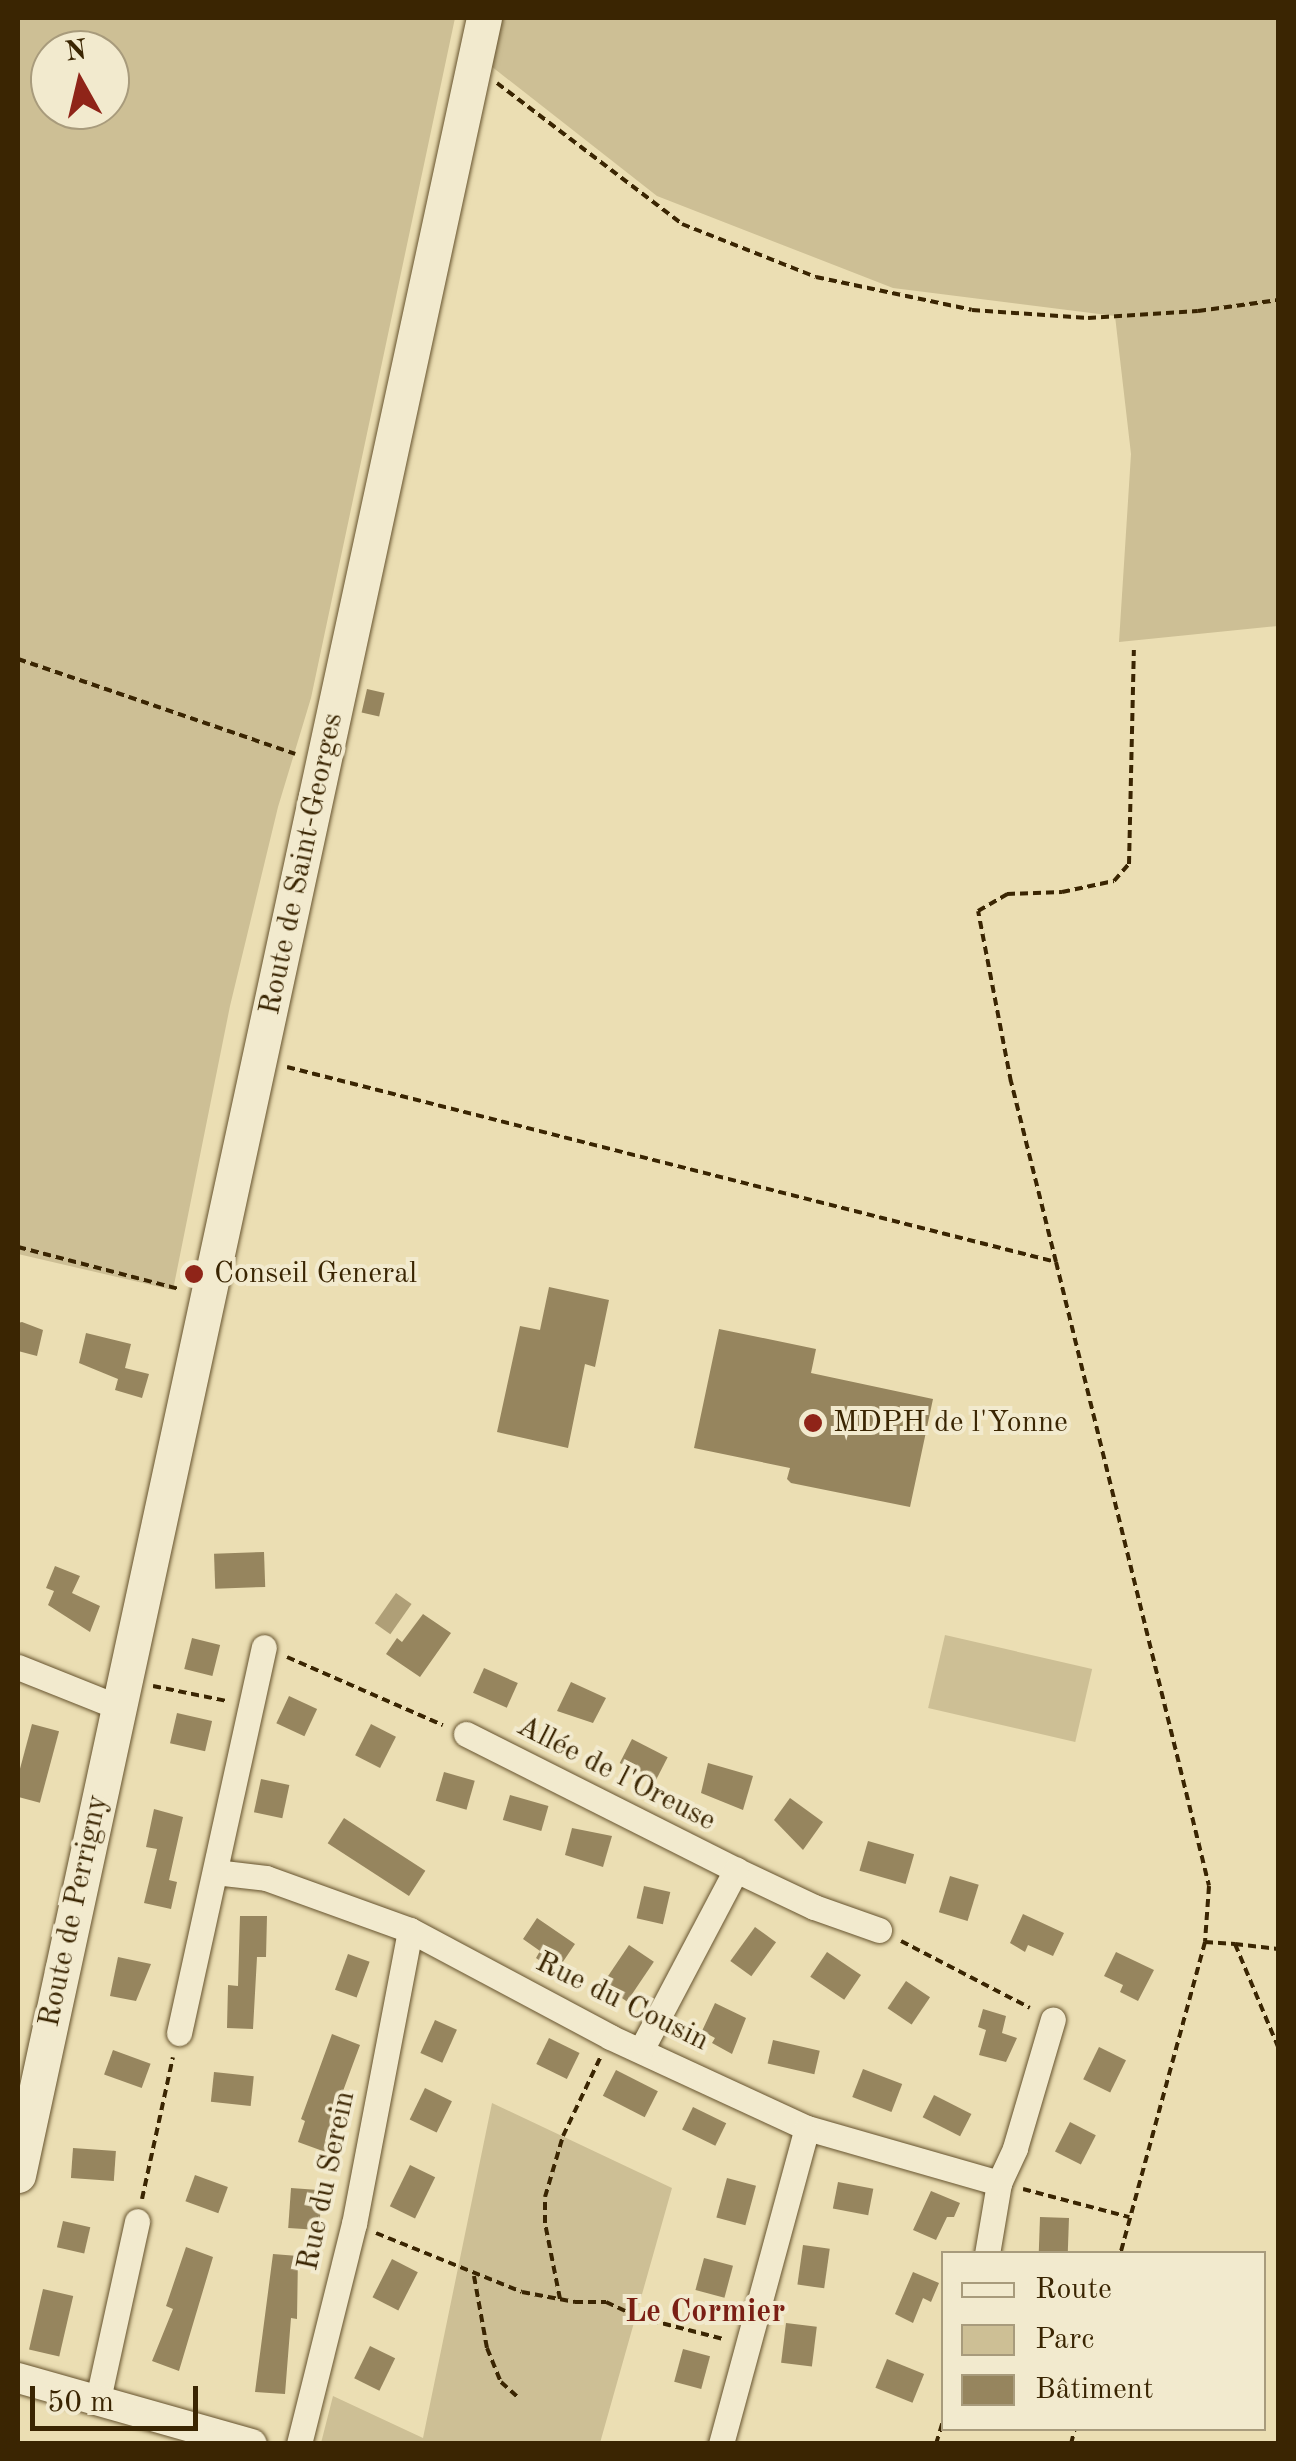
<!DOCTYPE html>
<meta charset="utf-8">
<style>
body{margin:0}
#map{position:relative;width:1296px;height:2461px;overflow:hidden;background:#ebdeb3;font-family:"Old Standard TT",serif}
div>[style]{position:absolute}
.green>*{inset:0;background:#cdbf95;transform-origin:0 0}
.water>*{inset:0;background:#af9f77;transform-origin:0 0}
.building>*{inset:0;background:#96855e;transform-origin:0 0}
.path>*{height:4px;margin-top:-2px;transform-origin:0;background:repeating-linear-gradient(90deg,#3a2502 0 8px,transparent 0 13px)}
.roads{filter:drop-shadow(0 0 2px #66532e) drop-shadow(0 0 2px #66532e)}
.minor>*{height:25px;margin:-12.5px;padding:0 12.5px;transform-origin:12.5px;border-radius:12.5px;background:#f2eace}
.tertiary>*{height:30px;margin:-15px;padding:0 15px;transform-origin:15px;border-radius:15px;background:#f2eace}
.secondary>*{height:35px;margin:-17.5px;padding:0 17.5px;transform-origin:17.5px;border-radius:17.5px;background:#f2eace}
.dots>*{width:28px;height:28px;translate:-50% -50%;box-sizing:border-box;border:5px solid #f2eace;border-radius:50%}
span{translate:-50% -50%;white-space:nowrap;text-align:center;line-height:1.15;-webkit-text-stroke:8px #f2eace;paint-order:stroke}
.street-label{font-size:30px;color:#3a2502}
.poi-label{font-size:30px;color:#3a2502}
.left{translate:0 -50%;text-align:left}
.neighbourhood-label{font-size:32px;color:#7a1f14;font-weight:700}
.frame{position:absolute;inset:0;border:20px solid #3a2502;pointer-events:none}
.legend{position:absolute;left:941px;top:2251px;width:325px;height:180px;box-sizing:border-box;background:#f2eace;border:2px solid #a89b7c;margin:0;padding:12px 18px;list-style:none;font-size:30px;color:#3a2502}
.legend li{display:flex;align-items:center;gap:20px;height:50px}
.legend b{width:50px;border:2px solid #a89b7c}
.north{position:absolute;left:30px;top:30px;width:100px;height:100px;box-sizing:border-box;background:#f2eace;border:2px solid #a89b7c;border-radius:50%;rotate:352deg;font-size:28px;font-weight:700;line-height:40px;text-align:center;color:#3a2502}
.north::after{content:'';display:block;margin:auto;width:35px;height:45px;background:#8f2418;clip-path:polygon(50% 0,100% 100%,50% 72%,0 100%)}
.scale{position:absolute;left:30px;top:2386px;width:168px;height:45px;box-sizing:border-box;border:5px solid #3a2502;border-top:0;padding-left:12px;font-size:30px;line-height:35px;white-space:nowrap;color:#3a2502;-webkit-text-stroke:8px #f2eace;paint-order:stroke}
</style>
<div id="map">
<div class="green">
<div style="clip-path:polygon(evenodd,18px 18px,455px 18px,311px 698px,278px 807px,230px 1006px,173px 1290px,18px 1254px,18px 18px,110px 50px,110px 110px,50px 110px,50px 50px,110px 50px)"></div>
<div style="clip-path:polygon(502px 18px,1278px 18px,1278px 626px,1119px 642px,1131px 454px,1115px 316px,893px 288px,657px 196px,491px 66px)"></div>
<div style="left:945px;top:1635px;width:151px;height:75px;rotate:13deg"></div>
<div style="clip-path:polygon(492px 2103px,672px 2188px,600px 2443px,321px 2443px,333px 2396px,423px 2438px)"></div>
</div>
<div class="water">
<div style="left:396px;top:1593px;width:19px;height:37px;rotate:35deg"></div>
</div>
<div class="building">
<div style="left:367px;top:689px;width:18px;height:24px;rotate:13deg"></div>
<div style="clip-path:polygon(549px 1287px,609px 1300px,595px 1367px,585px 1364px,568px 1448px,497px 1432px,520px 1326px,540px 1330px)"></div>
<div style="clip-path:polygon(22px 1322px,43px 1330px,37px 1356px,18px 1351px,18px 1323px)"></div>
<div style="clip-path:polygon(719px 1329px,816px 1349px,811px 1373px,933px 1399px,910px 1507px,791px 1483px,787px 1479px,790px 1468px,694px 1448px)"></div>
<div style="clip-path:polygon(86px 1333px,131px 1344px,125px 1368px,149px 1374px,142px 1398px,115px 1390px,118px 1379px,79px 1363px)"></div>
<div style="left:264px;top:1552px;width:35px;height:50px;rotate:88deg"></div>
<div style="clip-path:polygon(55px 1566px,80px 1576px,72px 1593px,100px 1606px,90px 1632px,48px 1605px,54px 1591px,46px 1588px)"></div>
<div style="clip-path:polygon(423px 1614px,451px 1633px,420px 1677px,386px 1654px,397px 1638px,402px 1642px)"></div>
<div style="left:192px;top:1638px;width:29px;height:32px;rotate:14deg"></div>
<div style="left:484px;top:1668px;width:37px;height:27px;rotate:24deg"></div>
<div style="clip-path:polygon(571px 1682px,606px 1698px,593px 1723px,557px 1711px)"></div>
<div style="left:289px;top:1696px;width:31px;height:30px;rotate:25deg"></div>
<div style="left:177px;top:1713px;width:36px;height:31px;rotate:13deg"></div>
<div style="left:32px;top:1724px;width:28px;height:74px;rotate:15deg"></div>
<div style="left:371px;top:1724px;width:28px;height:35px;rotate:27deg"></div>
<div style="left:632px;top:1739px;width:40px;height:27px;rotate:27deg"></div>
<div style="clip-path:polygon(708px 1763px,753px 1776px,743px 1810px,701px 1793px)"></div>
<div style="left:444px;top:1772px;width:32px;height:30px;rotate:16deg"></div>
<div style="left:261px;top:1779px;width:29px;height:34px;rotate:12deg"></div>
<div style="left:510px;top:1795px;width:40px;height:26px;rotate:16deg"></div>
<div style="clip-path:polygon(790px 1798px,823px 1822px,803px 1850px,774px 1820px)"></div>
<div style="clip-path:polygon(154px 1809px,183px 1817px,169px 1880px,177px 1882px,171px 1909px,144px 1903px,157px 1849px,146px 1847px)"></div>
<div style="left:344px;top:1818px;width:97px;height:30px;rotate:33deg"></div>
<div style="clip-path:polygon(572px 1828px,612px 1836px,603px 1867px,565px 1855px)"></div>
<div style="left:868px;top:1841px;width:48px;height:31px;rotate:16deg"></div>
<div style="left:950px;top:1876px;width:30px;height:38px;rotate:17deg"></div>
<div style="left:644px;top:1886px;width:27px;height:33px;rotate:13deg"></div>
<div style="clip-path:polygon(1023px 1914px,1064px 1933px,1053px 1956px,1028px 1945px,1025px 1952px,1010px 1943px)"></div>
<div style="clip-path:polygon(240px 1916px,267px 1916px,266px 1957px,257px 1957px,253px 2029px,227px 2028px,228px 1985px,238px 1986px)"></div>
<div style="clip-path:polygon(537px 1918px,575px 1944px,556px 1972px,536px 1958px,540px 1951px,523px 1939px)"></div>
<div style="left:755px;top:1927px;width:26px;height:42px;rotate:36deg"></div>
<div style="left:629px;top:1945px;width:30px;height:48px;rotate:34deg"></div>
<div style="left:827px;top:1952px;width:41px;height:30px;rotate:34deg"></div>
<div style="clip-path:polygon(1116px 1952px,1154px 1970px,1138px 2001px,1120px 1992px,1123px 1985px,1104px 1976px)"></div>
<div style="left:348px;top:1954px;width:23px;height:38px;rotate:20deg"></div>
<div style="clip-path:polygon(118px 1957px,151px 1964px,136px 2001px,110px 1996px)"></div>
<div style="left:906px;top:1981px;width:29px;height:33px;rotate:34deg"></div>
<div style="clip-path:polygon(715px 2003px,746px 2018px,732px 2054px,712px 2043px,715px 2038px,702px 2031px)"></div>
<div style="clip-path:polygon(983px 2009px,1006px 2016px,1002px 2033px,1017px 2038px,1006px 2062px,979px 2055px,986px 2030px,978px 2027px)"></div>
<div style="left:435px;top:2020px;width:24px;height:36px;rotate:24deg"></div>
<div style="clip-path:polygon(332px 2034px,360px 2045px,329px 2129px,339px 2132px,331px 2154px,298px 2142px,305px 2121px,301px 2119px)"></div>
<div style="left:549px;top:2038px;width:34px;height:29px;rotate:26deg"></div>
<div style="left:773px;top:2040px;width:48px;height:24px;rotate:13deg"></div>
<div style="left:1099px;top:2047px;width:30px;height:36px;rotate:26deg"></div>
<div style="left:113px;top:2050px;width:40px;height:26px;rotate:20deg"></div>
<div style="left:863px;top:2069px;width:42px;height:30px;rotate:21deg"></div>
<div style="left:616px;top:2070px;width:47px;height:29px;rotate:27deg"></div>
<div style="left:214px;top:2072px;width:40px;height:30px;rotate:6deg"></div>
<div style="left:425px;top:2088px;width:30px;height:35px;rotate:26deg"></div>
<div style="left:934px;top:2095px;width:42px;height:25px;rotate:27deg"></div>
<div style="left:693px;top:2107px;width:37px;height:25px;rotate:26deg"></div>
<div style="left:1070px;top:2122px;width:29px;height:33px;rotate:27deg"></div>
<div style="left:73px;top:2148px;width:43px;height:30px;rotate:4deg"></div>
<div style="left:410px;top:2165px;width:28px;height:46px;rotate:26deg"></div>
<div style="left:195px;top:2175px;width:35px;height:28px;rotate:20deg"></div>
<div style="left:727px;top:2178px;width:30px;height:41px;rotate:15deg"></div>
<div style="left:838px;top:2182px;width:36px;height:27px;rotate:11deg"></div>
<div style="left:291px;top:2188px;width:31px;height:40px;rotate:4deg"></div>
<div style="clip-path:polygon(931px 2191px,960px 2203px,954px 2217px,947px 2217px,936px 2240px,913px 2230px)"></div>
<div style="left:1040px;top:2217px;width:29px;height:37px;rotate:2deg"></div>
<div style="left:63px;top:2221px;width:28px;height:27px;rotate:13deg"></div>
<div style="left:803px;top:2245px;width:27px;height:40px;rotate:8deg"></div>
<div style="clip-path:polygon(186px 2247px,213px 2257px,179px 2371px,152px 2361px,173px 2309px,166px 2306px)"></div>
<div style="clip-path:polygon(273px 2254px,298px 2256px,297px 2319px,291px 2318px,285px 2394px,255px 2392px)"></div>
<div style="left:704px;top:2258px;width:30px;height:33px;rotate:15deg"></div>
<div style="left:392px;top:2259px;width:29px;height:43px;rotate:27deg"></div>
<div style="clip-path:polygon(913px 2272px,939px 2283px,931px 2302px,923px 2298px,913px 2323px,895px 2314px)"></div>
<div style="left:43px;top:2289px;width:31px;height:62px;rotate:13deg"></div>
<div style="left:786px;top:2323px;width:31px;height:40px;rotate:7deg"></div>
<div style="left:370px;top:2346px;width:28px;height:36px;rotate:26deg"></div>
<div style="left:683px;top:2349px;width:28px;height:34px;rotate:15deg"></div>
<div style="left:887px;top:2359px;width:40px;height:31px;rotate:22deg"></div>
</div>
<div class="path">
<div style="left:497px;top:83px;width:233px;rotate:37.3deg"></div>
<div style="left:682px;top:224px;width:144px;rotate:21.6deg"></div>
<div style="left:816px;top:277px;width:159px;rotate:11.9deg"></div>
<div style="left:972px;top:310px;width:116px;rotate:3.9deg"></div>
<div style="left:1088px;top:318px;width:110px;rotate:-3.6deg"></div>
<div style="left:1198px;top:311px;width:81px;rotate:-7.8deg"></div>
<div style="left:18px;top:659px;width:293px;rotate:18.9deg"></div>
<div style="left:287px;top:1067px;width:793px;rotate:14.23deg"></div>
<div style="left:1056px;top:1262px;width:642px;rotate:76.22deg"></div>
<div style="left:1209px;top:1886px;width:56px;rotate:94.1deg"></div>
<div style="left:1205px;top:1942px;width:323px;rotate:105.2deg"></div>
<div style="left:18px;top:1247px;width:166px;rotate:14.6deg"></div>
<div style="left:1056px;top:1262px;width:186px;rotate:-104deg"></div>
<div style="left:1011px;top:1082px;width:174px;rotate:-100.9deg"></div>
<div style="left:978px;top:911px;width:34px;rotate:-30deg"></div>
<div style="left:1007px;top:894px;width:55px;rotate:-2.1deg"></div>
<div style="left:1062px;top:892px;width:53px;rotate:-11.9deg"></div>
<div style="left:1114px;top:881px;width:23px;rotate:-49deg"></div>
<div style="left:1129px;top:864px;width:214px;rotate:-88.7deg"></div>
<div style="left:287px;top:1657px;width:170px;rotate:23.6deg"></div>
<div style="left:153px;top:1686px;width:76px;rotate:11.5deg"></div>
<div style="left:901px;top:1941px;width:145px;rotate:27.4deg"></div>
<div style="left:1205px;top:1942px;width:30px;rotate:4deg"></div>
<div style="left:1235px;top:1944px;width:112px;rotate:67.3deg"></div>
<div style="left:1235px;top:1944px;width:43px;rotate:6.6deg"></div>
<div style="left:1023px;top:2189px;width:110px;rotate:14.8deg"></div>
<div style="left:142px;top:2199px;width:145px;rotate:-77.7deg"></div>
<div style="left:376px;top:2233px;width:157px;rotate:22deg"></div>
<div style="left:522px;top:2292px;width:54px;rotate:10.7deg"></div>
<div style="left:575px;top:2302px;width:31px"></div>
<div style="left:606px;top:2302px;width:35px;rotate:25deg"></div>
<div style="left:638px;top:2317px;width:88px;rotate:14.5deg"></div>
<div style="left:474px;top:2276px;width:73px;rotate:79.8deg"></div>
<div style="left:487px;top:2348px;width:37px;rotate:68deg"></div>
<div style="left:501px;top:2382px;width:25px;rotate:42deg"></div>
<div style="left:560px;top:2299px;width:77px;rotate:-101.2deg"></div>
<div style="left:545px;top:2223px;width:26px;rotate:-90deg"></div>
<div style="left:545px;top:2197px;width:64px;rotate:-73.6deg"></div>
<div style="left:563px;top:2136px;width:89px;rotate:-64.6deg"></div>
<div style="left:936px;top:2444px;width:27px;rotate:-73deg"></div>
<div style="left:1071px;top:2444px;width:16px;rotate:-76deg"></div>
</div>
<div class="roads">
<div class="minor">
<div style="left:18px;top:1667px;width:108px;rotate:21.8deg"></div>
<div style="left:466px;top:1734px;width:302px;rotate:26.7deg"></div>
<div style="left:736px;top:1870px;width:86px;rotate:25.4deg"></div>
<div style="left:814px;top:1907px;width:69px;rotate:19.5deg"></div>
<div style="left:215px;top:1872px;width:51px;rotate:6.7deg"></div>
<div style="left:266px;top:1878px;width:153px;rotate:19.9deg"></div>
<div style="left:410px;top:1930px;width:227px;rotate:28.1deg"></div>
<div style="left:610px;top:2037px;width:217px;rotate:24.8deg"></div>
<div style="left:807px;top:2128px;width:200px;rotate:16deg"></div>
<div style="left:179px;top:2033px;width:395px;rotate:-77.6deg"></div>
<div style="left:641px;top:2050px;width:204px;rotate:-62.2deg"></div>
<div style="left:987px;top:2254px;width:72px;rotate:-80.4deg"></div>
<div style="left:999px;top:2183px;width:38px;rotate:-65deg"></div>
<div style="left:1015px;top:2148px;width:134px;rotate:-73.6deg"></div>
<div style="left:98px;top:2399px;width:182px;rotate:-77.6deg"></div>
<div style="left:299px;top:2444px;width:227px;rotate:-76deg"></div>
<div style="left:354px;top:2224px;width:299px;rotate:-79.2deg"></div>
<div style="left:721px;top:2444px;width:327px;rotate:-74.8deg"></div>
</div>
<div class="tertiary">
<div style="left:18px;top:2378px;width:243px;rotate:15.8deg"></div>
</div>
<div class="secondary">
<div style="left:18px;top:2175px;width:2207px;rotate:-77.81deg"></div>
</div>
</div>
<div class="dots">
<div style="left:194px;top:1274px;background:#8f2418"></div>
<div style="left:813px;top:1423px;background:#8f2418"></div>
</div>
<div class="street-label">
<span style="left:302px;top:864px;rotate:-78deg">Route de Saint-Georges</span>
<span style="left:616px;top:1774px;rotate:27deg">Allée de l'Oreuse</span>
<span style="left:74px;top:1911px;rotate:-78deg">Route de Perrigny</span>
<span style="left:622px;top:2002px;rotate:26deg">Rue du Cousin</span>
<span style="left:327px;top:2181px;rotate:-78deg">Rue du Serein</span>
</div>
<div class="poi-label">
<span class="left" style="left:214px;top:1274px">Conseil General</span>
<span class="left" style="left:833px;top:1423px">MDPH de l'Yonne</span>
</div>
<div class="neighbourhood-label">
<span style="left:705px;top:2313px">Le Cormier</span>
</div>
<div class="frame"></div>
<ul class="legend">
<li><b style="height:12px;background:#f2eace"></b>Route</li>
<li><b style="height:28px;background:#cdbf95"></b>Parc</li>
<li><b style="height:28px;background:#96855e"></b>Bâtiment</li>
</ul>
<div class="north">N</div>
<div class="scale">50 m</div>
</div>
